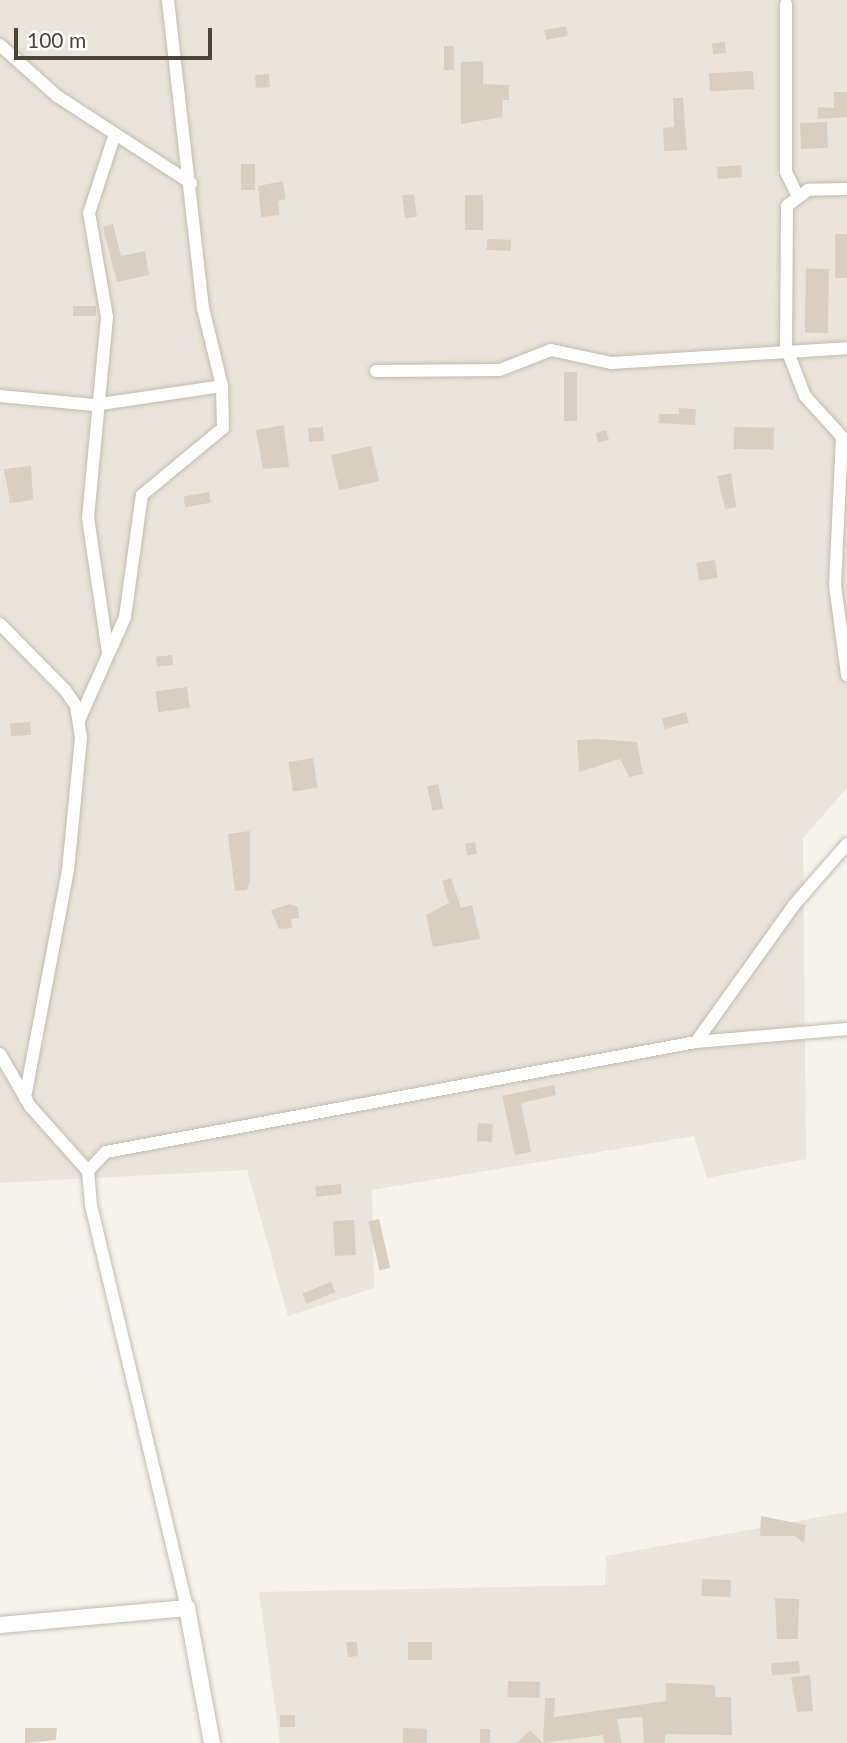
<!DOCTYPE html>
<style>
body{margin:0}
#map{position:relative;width:847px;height:1743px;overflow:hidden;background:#f6f3ec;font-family:Lato,sans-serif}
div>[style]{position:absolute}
.residential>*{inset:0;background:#eae5da}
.building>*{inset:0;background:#d8cfc1;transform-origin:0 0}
.roads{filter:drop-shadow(0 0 2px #c2bbae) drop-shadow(0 0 2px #c2bbae)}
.minor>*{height:12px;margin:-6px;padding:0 6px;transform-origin:6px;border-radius:6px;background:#fff}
.tertiary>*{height:16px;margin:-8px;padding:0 8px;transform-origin:8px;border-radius:8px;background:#fff}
span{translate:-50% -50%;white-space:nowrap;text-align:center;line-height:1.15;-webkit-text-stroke:5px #fff;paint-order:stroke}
.scale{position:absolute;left:14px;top:28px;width:198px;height:32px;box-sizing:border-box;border:4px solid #4b4439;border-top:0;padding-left:9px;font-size:21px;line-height:24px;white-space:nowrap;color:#4b4439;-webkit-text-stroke:5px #fff;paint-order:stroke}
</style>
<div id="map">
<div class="residential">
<div style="clip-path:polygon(0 0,847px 0,847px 788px,803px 838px,806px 1159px,707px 1178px,694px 1136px,372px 1190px,374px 1288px,288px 1316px,247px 1170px,0 1183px)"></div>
<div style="clip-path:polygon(847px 1512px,847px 1743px,280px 1743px,259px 1592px,605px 1585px,606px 1556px)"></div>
</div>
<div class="building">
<div style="left:566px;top:26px;width:10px;height:22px;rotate:79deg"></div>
<div style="left:725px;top:42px;width:11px;height:13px;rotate:85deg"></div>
<div style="left:444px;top:46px;width:10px;height:24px"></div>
<div style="clip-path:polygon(483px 61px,483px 84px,509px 85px,509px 100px,503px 100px,502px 117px,461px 124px,461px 62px)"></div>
<div style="left:753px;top:71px;width:18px;height:44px;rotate:87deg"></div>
<div style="left:269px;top:74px;width:13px;height:14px;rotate:86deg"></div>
<div style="clip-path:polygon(834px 92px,847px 92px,847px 117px,818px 119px,818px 107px,834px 108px)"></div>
<div style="clip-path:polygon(673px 98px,683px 98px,687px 150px,664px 151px,663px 128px,674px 127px)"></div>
<div style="left:827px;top:122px;width:26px;height:27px;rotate:88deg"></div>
<div style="left:241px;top:164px;width:14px;height:26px"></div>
<div style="left:741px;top:165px;width:12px;height:24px;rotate:85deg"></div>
<div style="clip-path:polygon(283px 181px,286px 199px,278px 201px,279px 215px,261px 217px,258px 186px)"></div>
<div style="left:414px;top:194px;width:23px;height:12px;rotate:83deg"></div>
<div style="left:483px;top:195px;width:35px;height:18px;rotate:90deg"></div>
<div style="clip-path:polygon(113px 224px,121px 256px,145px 251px,149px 275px,117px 282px,103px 227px)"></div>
<div style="left:847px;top:234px;width:44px;height:12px;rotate:90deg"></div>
<div style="left:487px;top:239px;width:24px;height:11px;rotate:2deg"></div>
<div style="left:829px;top:269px;width:64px;height:23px;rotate:91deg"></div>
<div style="left:73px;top:306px;width:23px;height:10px"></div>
<div style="left:564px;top:372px;width:13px;height:49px"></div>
<div style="clip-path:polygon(679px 408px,696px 409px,695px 425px,658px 423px,659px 414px,679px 414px)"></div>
<div style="clip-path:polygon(284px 425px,289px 467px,263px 469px,256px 430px)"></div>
<div style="left:323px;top:427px;width:14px;height:15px;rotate:86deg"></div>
<div style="left:734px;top:427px;width:40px;height:22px;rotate:1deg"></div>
<div style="left:606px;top:430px;width:10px;height:11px;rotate:73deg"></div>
<div style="left:371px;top:446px;width:36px;height:41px;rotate:77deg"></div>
<div style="clip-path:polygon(31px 466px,33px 500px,10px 503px,4px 469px)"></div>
<div style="clip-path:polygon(731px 473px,736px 507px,725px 509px,717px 476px)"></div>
<div style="left:209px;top:492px;width:11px;height:26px;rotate:80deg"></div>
<div style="left:715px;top:560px;width:18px;height:19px;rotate:81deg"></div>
<div style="left:172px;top:655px;width:10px;height:16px;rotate:84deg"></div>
<div style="left:187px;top:687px;width:21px;height:32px;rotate:82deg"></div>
<div style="left:686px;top:712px;width:11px;height:25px;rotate:75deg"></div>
<div style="left:30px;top:722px;width:13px;height:20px;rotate:86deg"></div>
<div style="clip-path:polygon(596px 739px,637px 742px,643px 774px,629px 777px,620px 759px,579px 772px,577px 740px)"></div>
<div style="left:313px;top:758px;width:30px;height:25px;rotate:81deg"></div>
<div style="left:438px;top:784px;width:25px;height:11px;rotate:78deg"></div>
<div style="clip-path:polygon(250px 831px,250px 882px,247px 890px,235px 891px,228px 834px)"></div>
<div style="left:475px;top:842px;width:12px;height:10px;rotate:81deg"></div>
<div style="clip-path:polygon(451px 878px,461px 908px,472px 905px,480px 939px,433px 947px,426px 915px,449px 903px,442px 881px)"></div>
<div style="clip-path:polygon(290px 904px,298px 907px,299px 918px,291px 919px,292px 928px,279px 929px,271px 910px)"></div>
<div style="clip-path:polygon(554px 1085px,556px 1095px,521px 1103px,531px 1152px,515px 1155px,502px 1096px)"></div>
<div style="left:478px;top:1123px;width:15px;height:18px;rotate:4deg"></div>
<div style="left:341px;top:1184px;width:10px;height:26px;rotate:84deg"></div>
<div style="left:379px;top:1219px;width:50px;height:11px;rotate:77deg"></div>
<div style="left:354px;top:1220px;width:35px;height:21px;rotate:87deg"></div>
<div style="left:331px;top:1282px;width:11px;height:31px;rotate:68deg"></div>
<div style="clip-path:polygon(761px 1516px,806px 1525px,804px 1543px,795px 1536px,760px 1536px)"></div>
<div style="left:702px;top:1579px;width:29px;height:17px;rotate:2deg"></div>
<div style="clip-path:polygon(775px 1598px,799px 1599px,798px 1639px,777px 1639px)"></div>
<div style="clip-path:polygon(346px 1642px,357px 1642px,358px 1656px,348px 1657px)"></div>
<div style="left:408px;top:1642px;width:24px;height:18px"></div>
<div style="left:799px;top:1661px;width:12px;height:28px;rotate:85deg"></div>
<div style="clip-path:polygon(810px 1675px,813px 1711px,797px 1712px,791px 1677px)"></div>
<div style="left:508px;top:1681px;width:32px;height:16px;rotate:2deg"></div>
<div style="clip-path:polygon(666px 1683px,715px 1685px,715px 1697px,731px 1697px,732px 1735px,665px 1734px,665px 1743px,644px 1743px,642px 1717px,617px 1719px,622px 1743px,604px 1743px,603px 1735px,543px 1743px,545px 1698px,555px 1698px,554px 1717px,666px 1701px)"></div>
<div style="left:280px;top:1715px;width:15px;height:12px"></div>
<div style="clip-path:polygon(25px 1728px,57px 1728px,56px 1740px,25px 1743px)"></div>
<div style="left:403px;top:1728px;width:24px;height:15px;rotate:2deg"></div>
<div style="left:490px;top:1729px;width:14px;height:10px;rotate:90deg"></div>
<div style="clip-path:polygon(530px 1730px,543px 1743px,516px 1743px)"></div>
</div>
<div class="roads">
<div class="minor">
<div style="left:786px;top:4px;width:168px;rotate:90deg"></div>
<div style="left:786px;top:172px;width:25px;rotate:64deg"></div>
<div style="left:0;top:45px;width:76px;rotate:41.8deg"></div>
<div style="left:57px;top:96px;width:160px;rotate:33deg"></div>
<div style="left:847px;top:189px;width:39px;rotate:179deg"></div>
<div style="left:808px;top:190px;width:26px;rotate:143deg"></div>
<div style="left:787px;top:206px;width:141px;rotate:90.4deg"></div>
<div style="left:786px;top:347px;width:53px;rotate:68.8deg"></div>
<div style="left:805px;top:396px;width:55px;rotate:47.9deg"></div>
<div style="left:842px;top:437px;width:148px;rotate:92.7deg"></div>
<div style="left:835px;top:585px;width:91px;rotate:82.4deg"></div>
<div style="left:376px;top:371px;width:124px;rotate:-0.5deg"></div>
<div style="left:500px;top:370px;width:55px;rotate:-21.4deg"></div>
<div style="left:551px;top:350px;width:61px;rotate:12.2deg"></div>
<div style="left:611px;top:363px;width:236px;rotate:-3.6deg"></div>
<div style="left:0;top:396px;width:94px;rotate:5.5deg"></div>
<div style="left:94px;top:405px;width:129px;rotate:-8.4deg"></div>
<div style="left:0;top:624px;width:93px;rotate:45.4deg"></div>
<div style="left:65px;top:690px;width:19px;rotate:55deg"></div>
<div style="left:76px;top:706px;width:32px;rotate:81deg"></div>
<div style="left:81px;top:738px;width:133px;rotate:95.6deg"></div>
<div style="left:68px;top:870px;width:232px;rotate:100.7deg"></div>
<div style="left:108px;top:653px;width:136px;rotate:-98.4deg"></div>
<div style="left:88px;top:518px;width:202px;rotate:-84.6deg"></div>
<div style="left:107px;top:317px;width:106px;rotate:-99.8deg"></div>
<div style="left:89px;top:213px;width:83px;rotate:-71.8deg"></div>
<div style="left:79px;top:720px;width:113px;rotate:-65.9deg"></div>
<div style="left:125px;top:617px;width:123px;rotate:-82.1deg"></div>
<div style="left:142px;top:495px;width:105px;rotate:-39.6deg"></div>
<div style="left:223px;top:428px;width:42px;rotate:-91.4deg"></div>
<div style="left:222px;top:386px;width:80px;rotate:-103.7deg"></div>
<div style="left:203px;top:308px;width:310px;rotate:-96.5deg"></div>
<div style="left:696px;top:1042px;width:168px;rotate:-54.4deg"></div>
<div style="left:794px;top:905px;width:81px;rotate:-49deg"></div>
<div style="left:0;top:1054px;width:60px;rotate:60deg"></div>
<div style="left:30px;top:1106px;width:87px;rotate:48.3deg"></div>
<div style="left:187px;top:1608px;width:414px;rotate:-103.4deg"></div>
<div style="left:91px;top:1205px;width:34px;rotate:-95deg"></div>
<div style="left:88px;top:1171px;width:26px;rotate:-47deg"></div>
<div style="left:106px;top:1152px;width:600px;rotate:-10.56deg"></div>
<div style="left:696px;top:1042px;width:152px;rotate:-4.9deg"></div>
</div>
<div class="tertiary">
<div style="left:0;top:1625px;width:188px;rotate:-5.2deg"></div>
<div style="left:187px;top:1608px;width:137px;rotate:79.5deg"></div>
</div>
</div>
<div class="scale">100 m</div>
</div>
